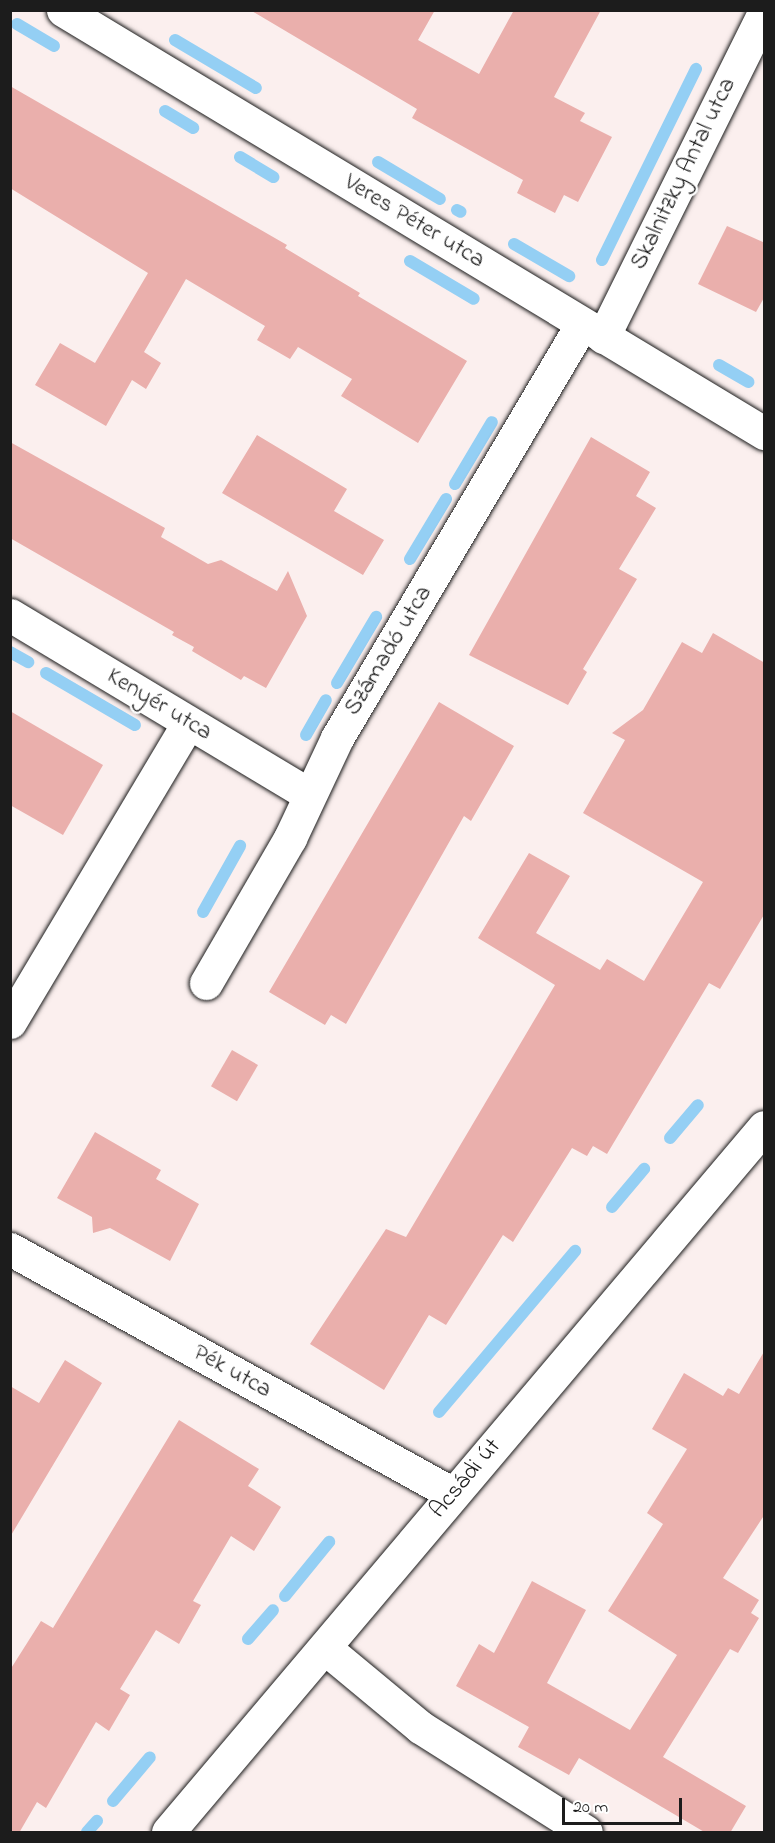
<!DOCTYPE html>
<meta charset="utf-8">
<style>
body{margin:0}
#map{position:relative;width:775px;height:1843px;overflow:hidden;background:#fbefee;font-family:"Indie Flower",sans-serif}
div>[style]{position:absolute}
.stream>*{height:12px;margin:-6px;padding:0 6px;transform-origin:6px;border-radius:6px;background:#94cff4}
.building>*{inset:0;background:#eaafac;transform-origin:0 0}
.roads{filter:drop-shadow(0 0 2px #1c1c1c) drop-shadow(0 0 2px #1c1c1c)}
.minor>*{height:33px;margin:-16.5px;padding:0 16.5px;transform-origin:16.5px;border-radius:16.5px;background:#fff}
.secondary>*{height:33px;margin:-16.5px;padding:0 16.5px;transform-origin:16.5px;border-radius:16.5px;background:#fff}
span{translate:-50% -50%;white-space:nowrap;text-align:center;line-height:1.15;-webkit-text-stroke:5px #fff;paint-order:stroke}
.street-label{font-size:24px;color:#1c1c1c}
.frame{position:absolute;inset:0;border:12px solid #1c1c1c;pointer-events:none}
.scale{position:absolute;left:562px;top:1798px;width:120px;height:27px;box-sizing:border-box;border:3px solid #1c1c1c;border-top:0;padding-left:8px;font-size:18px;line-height:21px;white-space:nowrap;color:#1c1c1c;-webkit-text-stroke:4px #fff;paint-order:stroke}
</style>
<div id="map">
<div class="stream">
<div style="left:17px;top:24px;width:43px;rotate:30.7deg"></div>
<div style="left:175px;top:40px;width:94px;rotate:30.7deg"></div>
<div style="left:165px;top:111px;width:33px;rotate:31deg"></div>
<div style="left:240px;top:157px;width:39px;rotate:31deg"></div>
<div style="left:378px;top:162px;width:72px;rotate:30.8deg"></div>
<div style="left:457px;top:210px;width:4px;rotate:27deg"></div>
<div style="left:514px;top:244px;width:64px;rotate:30.2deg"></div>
<div style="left:602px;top:260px;width:213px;rotate:-63.8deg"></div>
<div style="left:410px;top:261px;width:74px;rotate:30.7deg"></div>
<div style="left:719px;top:365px;width:34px;rotate:30deg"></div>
<div style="left:455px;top:484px;width:72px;rotate:-59.2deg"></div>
<div style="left:410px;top:559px;width:70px;rotate:-59deg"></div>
<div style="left:10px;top:652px;width:21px;rotate:29deg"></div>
<div style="left:46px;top:673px;width:103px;rotate:30.3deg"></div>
<div style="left:337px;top:683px;width:77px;rotate:-59.4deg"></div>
<div style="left:306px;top:735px;width:40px;rotate:-60.3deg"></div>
<div style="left:203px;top:912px;width:76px;rotate:-60.7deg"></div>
<div style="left:670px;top:1138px;width:43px;rotate:-49.7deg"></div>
<div style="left:612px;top:1207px;width:50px;rotate:-49.9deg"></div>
<div style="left:439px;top:1412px;width:211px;rotate:-49.8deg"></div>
<div style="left:285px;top:1596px;width:70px;rotate:-50.8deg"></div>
<div style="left:248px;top:1639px;width:38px;rotate:-49deg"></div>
<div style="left:113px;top:1801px;width:57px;rotate:-49.9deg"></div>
<div style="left:87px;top:1832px;width:15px;rotate:-48deg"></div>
</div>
<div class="building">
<div style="clip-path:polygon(250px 10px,435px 10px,418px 40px,479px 74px,514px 10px,601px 10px,554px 97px,585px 113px,580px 121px,612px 137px,578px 202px,564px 195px,555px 213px,517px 193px,523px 180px,412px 118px,417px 109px)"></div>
<div style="clip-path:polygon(10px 86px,287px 245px,285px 248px,360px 293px,358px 296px,467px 361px,418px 443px,341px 396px,352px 379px,298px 347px,290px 359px,257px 340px,265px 326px,186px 279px,144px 352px,161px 363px,146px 389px,132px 380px,106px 426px,35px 385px,60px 343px,95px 363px,148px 273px,10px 188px)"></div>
<div style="clip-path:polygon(727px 226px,765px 243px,765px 296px,756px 312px,698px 284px)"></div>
<div style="clip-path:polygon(257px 435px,347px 489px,334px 511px,384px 540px,363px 575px,222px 493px)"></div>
<div style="clip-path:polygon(591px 437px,650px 472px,636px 496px,656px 508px,619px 569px,637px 579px,583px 669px,587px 672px,568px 705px,469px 655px)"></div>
<div style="clip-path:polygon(10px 442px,165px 528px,161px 537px,208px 564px,221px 560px,277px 591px,288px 571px,307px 616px,266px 688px,244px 676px,241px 680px,192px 651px,194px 647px,172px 635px,174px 632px,10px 538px)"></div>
<div style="clip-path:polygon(713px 633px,765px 663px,765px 913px,720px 989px,709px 983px,607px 1154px,593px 1146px,587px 1156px,572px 1148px,513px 1242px,503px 1235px,446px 1325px,429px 1315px,384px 1390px,310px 1344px,386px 1229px,406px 1237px,555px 985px,478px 938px,529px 853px,570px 876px,536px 933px,600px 970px,607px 959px,644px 981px,703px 882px,583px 813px,625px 740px,612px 733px,643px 710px,682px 642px,702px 653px)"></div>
<div style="clip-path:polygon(439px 702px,514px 746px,471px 821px,464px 816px,346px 1024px,331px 1015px,325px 1025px,269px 992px)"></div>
<div style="clip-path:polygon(10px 711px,103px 765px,63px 835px,10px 805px)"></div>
<div style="left:232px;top:1050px;width:30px;height:42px;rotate:30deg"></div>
<div style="clip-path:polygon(95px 1132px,161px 1170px,156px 1179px,199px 1204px,170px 1261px,110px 1228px,93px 1233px,92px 1217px,57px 1198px)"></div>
<div style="clip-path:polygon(765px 1350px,765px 1514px,723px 1578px,759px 1600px,751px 1613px,759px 1618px,738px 1653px,730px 1649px,663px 1757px,746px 1806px,730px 1833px,706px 1833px,579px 1758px,569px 1775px,518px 1747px,529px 1727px,456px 1686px,479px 1644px,494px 1653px,532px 1581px,586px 1610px,547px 1683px,630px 1730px,677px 1655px,608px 1611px,663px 1524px,647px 1513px,687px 1449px,652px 1429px,684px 1373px,723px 1396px,728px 1388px,739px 1394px)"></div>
<div style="clip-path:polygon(65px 1360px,102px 1383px,10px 1537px,10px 1386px,39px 1403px)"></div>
<div style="clip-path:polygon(179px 1420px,259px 1469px,248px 1486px,281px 1507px,254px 1551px,231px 1536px,193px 1601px,201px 1605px,179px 1644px,156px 1630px,120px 1689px,130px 1695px,109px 1731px,96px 1722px,46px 1808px,37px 1802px,19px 1833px,10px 1833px,10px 1670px,41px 1621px,53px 1628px)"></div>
</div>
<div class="roads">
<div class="minor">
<div style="left:63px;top:10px;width:819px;rotate:31.11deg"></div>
<div style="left:603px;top:337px;width:363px;rotate:-63.6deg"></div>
<div style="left:10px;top:615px;width:348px;rotate:31deg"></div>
<div style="left:206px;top:983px;width:168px;rotate:-59.9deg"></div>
<div style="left:290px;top:838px;width:110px;rotate:-64.8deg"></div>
<div style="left:337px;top:738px;width:481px;rotate:-59.4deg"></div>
<div style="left:10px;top:1022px;width:348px;rotate:-59.2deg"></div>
<div style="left:10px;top:1249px;width:506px;rotate:28.94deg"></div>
<div style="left:325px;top:1648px;width:124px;rotate:39.7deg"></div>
<div style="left:420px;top:1727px;width:196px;rotate:32.3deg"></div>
</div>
<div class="secondary">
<div style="left:168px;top:1832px;width:923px;rotate:-49.79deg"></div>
</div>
</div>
<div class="street-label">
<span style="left:684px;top:174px;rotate:-64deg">Skalnitzky Antal utca</span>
<span style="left:414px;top:222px;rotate:31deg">Veres Péter utca</span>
<span style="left:389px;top:651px;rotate:-59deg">Számadó utca</span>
<span style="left:159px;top:705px;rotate:31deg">Kenyér utca</span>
<span style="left:232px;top:1372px;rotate:29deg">Pék utca</span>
<span style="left:466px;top:1479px;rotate:-50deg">Acsádi út</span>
</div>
<div class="frame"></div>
<div class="scale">20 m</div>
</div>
